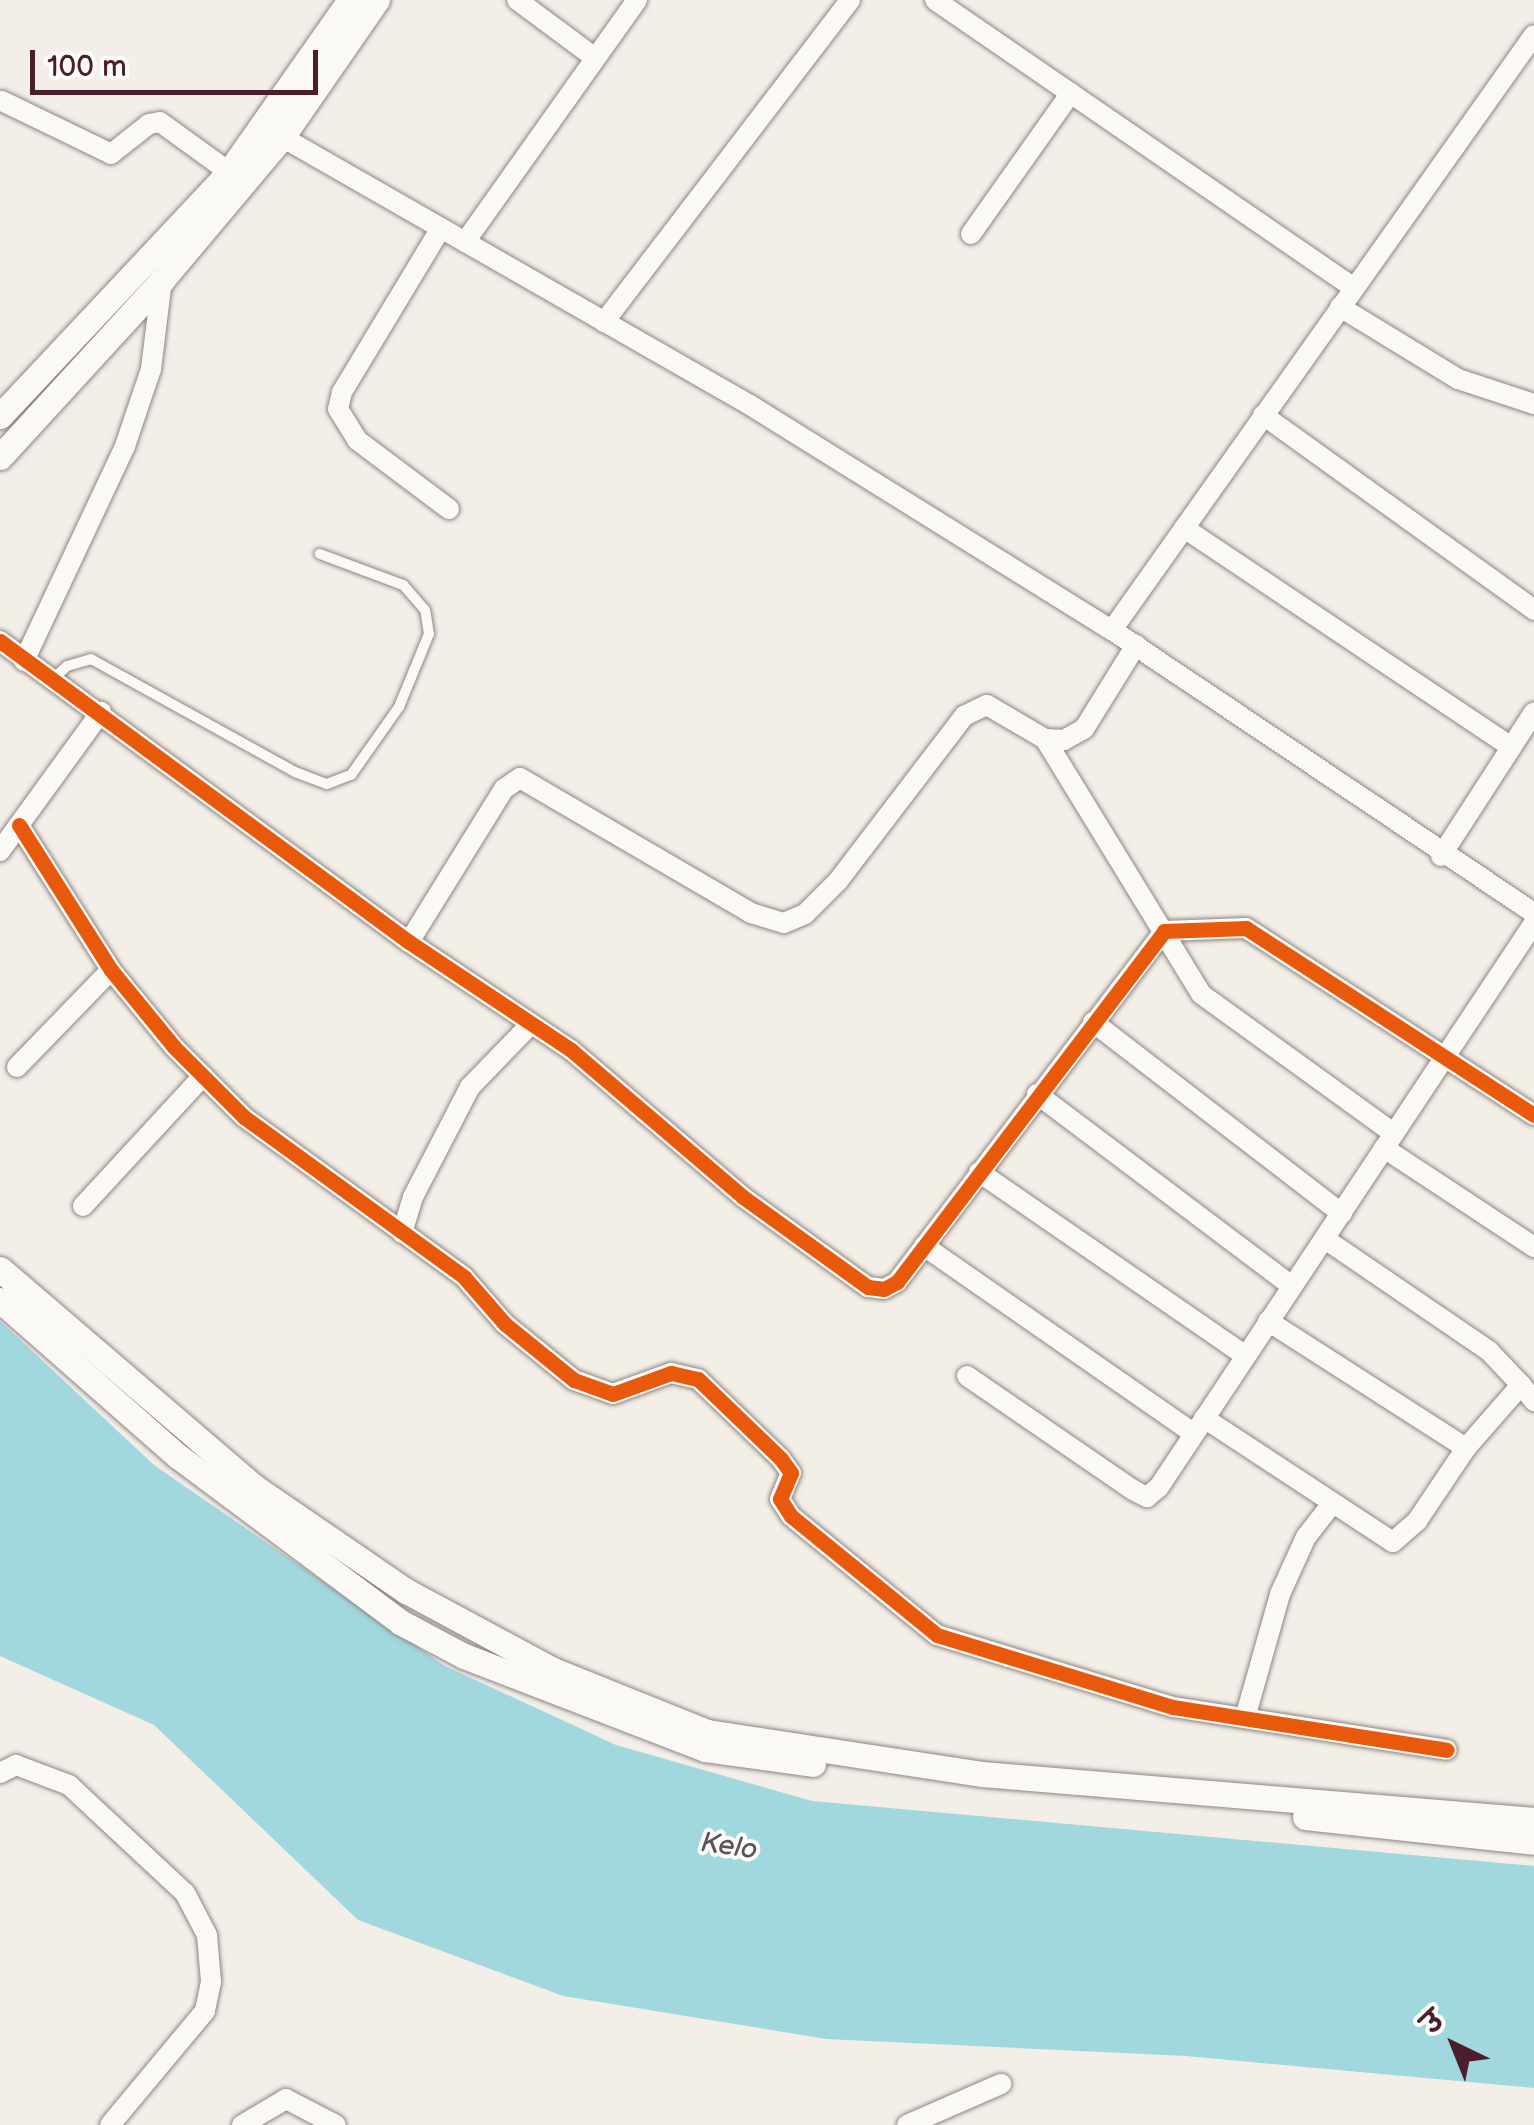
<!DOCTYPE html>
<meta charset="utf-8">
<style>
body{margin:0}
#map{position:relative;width:1534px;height:2125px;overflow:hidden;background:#f3eee8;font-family:"Balsamiq Sans","Playpen Sans Deva",sans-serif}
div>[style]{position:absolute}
.water>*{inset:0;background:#a1d8dd}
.roads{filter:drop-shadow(0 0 2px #8e8483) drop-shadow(0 0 2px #8e8483)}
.service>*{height:10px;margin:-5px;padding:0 5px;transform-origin:5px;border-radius:5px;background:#faf9f6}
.minor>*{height:20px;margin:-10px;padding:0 10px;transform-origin:10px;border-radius:10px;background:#faf9f6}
.tertiary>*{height:25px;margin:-12.5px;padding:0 12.5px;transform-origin:12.5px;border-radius:12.5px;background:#faf9f6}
.cycleway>*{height:15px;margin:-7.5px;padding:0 7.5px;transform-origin:7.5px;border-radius:7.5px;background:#e8590c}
span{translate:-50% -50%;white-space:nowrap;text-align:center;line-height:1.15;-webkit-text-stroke:8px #fdfcf7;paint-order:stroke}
.water-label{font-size:28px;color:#5a545f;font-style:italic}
.north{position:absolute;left:1404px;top:1995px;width:100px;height:100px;-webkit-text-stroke:8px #fdfcf7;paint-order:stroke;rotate:317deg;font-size:28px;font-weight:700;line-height:40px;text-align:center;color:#4a1f2b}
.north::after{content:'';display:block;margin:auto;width:35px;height:45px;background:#4a1f2b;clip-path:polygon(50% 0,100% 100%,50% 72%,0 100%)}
.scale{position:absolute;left:30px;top:50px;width:288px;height:45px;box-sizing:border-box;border:5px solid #4a1f2b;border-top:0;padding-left:12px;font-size:30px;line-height:35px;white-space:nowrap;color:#4a1f2b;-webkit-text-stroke:8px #fdfcf7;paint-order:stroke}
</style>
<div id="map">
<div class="water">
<div style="clip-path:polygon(0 1321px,154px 1465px,445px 1666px,616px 1745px,812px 1801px,1534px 1866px,1534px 2088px,1186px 2056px,826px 2039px,563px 1996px,358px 1920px,154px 1725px,0 1656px)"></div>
</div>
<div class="roads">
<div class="service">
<div style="left:53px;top:679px;width:19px;rotate:-43deg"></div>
<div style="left:67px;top:666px;width:25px;rotate:-16deg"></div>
<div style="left:91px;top:659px;width:233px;rotate:29deg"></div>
<div style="left:295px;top:772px;width:34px;rotate:21deg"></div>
<div style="left:327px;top:784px;width:26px;rotate:-21deg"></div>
<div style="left:351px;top:775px;width:83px;rotate:-54.8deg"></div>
<div style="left:399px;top:707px;width:79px;rotate:-67.7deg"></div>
<div style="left:429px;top:634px;width:24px;rotate:-99deg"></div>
<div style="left:425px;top:610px;width:33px;rotate:-131deg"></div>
<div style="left:403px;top:585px;width:89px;rotate:-159.5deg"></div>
</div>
<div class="minor">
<div style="left:517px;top:0;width:97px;rotate:36.6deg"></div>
<div style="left:935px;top:0;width:508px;rotate:34.5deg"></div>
<div style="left:2px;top:101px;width:121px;rotate:25.9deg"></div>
<div style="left:111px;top:154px;width:48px;rotate:-38.3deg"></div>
<div style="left:149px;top:124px;width:11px;rotate:-10deg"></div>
<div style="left:160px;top:122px;width:85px;rotate:35.9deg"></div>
<div style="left:282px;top:137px;width:539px;rotate:29.8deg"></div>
<div style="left:750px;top:405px;width:426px;rotate:31.9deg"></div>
<div style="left:1112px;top:630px;width:508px;rotate:33.85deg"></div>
<div style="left:441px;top:228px;width:192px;rotate:121.1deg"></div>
<div style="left:342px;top:392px;width:17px;rotate:103deg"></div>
<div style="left:338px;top:409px;width:36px;rotate:58deg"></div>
<div style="left:357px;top:440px;width:115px;rotate:36.9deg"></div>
<div style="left:971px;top:234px;width:173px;rotate:-54.7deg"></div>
<div style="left:465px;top:242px;width:297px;rotate:-54.6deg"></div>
<div style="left:1340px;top:307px;width:138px;rotate:31.4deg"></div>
<div style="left:1458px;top:379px;width:80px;rotate:18.2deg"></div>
<div style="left:604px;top:322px;width:405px;rotate:-52.6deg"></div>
<div style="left:1263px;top:415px;width:334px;rotate:35.7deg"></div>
<div style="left:1184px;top:528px;width:394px;rotate:33.8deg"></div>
<div style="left:1112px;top:630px;width:729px;rotate:-54.65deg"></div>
<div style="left:0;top:641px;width:508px;rotate:36.35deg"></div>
<div style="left:409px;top:942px;width:195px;rotate:33.7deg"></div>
<div style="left:571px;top:1050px;width:226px;rotate:40.5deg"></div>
<div style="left:743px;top:1197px;width:154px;rotate:35.8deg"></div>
<div style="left:868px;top:1287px;width:16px;rotate:7deg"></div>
<div style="left:884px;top:1289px;width:15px;rotate:-28deg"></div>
<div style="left:897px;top:1282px;width:441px;rotate:-52.7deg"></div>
<div style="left:1164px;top:931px;width:82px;rotate:-2.1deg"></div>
<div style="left:1246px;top:928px;width:343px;rotate:33deg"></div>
<div style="left:24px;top:661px;width:238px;rotate:-64.8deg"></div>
<div style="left:125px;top:446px;width:81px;rotate:-71.3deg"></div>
<div style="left:151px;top:369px;width:90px;rotate:-83deg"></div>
<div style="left:1045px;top:739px;width:299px;rotate:58.5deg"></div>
<div style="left:1201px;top:994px;width:237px;rotate:35.9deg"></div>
<div style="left:19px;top:825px;width:172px;rotate:57.6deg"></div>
<div style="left:111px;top:970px;width:99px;rotate:50.7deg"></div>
<div style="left:174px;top:1047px;width:99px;rotate:45deg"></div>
<div style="left:244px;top:1117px;width:272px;rotate:36deg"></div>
<div style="left:464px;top:1277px;width:62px;rotate:48.9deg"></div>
<div style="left:505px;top:1324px;width:89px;rotate:39.1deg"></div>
<div style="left:574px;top:1380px;width:41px;rotate:19.7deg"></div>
<div style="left:613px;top:1394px;width:62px;rotate:-19.9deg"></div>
<div style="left:671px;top:1373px;width:28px;rotate:13deg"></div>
<div style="left:698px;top:1379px;width:115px;rotate:43.9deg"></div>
<div style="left:781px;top:1459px;width:17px;rotate:54deg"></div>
<div style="left:791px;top:1473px;width:28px;rotate:113deg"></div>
<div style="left:780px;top:1499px;width:20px;rotate:57deg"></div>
<div style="left:791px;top:1516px;width:188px;rotate:39.2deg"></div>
<div style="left:937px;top:1635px;width:247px;rotate:17deg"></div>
<div style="left:1173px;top:1707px;width:277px;rotate:8.9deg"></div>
<div style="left:0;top:851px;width:172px;rotate:-54deg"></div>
<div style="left:1441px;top:856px;width:171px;rotate:-57.1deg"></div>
<div style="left:409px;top:942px;width:180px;rotate:-58.2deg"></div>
<div style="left:504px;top:789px;width:19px;rotate:-35deg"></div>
<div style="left:520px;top:778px;width:268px;rotate:30.3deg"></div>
<div style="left:751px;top:913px;width:34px;rotate:17deg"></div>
<div style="left:784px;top:923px;width:23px;rotate:-23deg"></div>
<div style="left:805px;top:914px;width:47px;rotate:-45deg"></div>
<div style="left:838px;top:881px;width:208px;rotate:-52.6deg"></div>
<div style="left:964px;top:716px;width:25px;rotate:-26deg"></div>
<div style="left:987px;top:705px;width:67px;rotate:30.4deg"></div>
<div style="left:1045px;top:739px;width:19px;rotate:3deg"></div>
<div style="left:1064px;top:740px;width:23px;rotate:-29deg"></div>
<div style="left:1084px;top:729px;width:99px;rotate:-58.2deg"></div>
<div style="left:1093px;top:1022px;width:314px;rotate:37.6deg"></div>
<div style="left:17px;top:1067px;width:135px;rotate:-45.9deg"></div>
<div style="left:1037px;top:1094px;width:319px;rotate:37deg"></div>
<div style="left:1384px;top:1148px;width:180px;rotate:33.4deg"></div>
<div style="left:979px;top:1172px;width:322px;rotate:34.6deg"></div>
<div style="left:83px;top:1206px;width:177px;rotate:-47.3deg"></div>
<div style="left:402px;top:1233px;width:38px;rotate:-73deg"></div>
<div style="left:413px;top:1197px;width:124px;rotate:-62.6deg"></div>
<div style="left:470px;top:1087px;width:83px;rotate:-46deg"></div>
<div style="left:1325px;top:1239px;width:199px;rotate:34.3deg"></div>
<div style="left:1489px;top:1351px;width:47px;rotate:46.7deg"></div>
<div style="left:924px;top:1246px;width:329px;rotate:34.8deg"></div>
<div style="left:1268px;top:1321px;width:235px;rotate:32.7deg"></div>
<div style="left:967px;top:1376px;width:201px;rotate:34.5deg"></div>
<div style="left:1133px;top:1490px;width:16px;rotate:27deg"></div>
<div style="left:1147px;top:1497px;width:16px;rotate:-40deg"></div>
<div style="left:1159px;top:1487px;width:677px;rotate:-56.38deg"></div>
<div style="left:1204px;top:1418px;width:226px;rotate:33.3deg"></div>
<div style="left:1393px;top:1542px;width:32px;rotate:-41deg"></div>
<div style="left:1417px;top:1521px;width:88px;rotate:-56.1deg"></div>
<div style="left:1466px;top:1448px;width:84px;rotate:-48.9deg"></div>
<div style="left:1521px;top:1385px;width:21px;rotate:51deg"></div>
<div style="left:1245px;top:1718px;width:129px;rotate:-74.2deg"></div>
<div style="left:1280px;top:1594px;width:63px;rotate:-65.5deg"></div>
<div style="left:1306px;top:1537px;width:39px;rotate:-52deg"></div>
<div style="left:0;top:1773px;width:18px;rotate:-27deg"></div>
<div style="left:16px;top:1765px;width:57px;rotate:20.7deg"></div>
<div style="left:69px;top:1785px;width:158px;rotate:43deg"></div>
<div style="left:185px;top:1893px;width:47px;rotate:62.4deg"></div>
<div style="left:207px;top:1935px;width:47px;rotate:85.1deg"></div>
<div style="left:211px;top:1982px;width:30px;rotate:102deg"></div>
<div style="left:205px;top:2011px;width:148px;rotate:129.8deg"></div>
<div style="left:242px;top:2125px;width:51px;rotate:-30.6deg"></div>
<div style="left:286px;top:2099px;width:56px;rotate:27.5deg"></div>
<div style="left:907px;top:2125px;width:103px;rotate:-23.6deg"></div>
</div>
<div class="tertiary">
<div style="left:0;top:416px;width:335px;rotate:-46.8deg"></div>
<div style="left:229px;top:172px;width:210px;rotate:-54.9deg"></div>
<div style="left:0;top:457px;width:240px;rotate:-47.5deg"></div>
<div style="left:162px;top:280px;width:187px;rotate:-50deg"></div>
<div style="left:282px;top:137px;width:167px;rotate:-55.3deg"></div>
<div style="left:0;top:1269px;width:338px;rotate:40.6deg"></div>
<div style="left:257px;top:1489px;width:181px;rotate:34.4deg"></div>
<div style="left:406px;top:1591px;width:167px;rotate:28.3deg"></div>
<div style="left:553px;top:1670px;width:166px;rotate:21.9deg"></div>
<div style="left:707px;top:1732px;width:278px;rotate:8.7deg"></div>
<div style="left:982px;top:1774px;width:554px;rotate:4.76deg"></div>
<div style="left:0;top:1300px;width:238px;rotate:41.3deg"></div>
<div style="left:179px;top:1457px;width:276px;rotate:36.7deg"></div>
<div style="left:400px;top:1622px;width:72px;rotate:28deg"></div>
<div style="left:464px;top:1656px;width:258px;rotate:21.1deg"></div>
<div style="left:705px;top:1749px;width:109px;rotate:7.9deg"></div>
<div style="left:1305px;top:1817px;width:230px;rotate:6.2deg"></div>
</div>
</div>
<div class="cycleway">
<div style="left:0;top:641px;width:508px;rotate:36.35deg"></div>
<div style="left:409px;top:942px;width:195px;rotate:33.7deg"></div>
<div style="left:571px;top:1050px;width:226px;rotate:40.5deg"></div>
<div style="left:743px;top:1197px;width:154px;rotate:35.8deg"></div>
<div style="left:868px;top:1287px;width:16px;rotate:7deg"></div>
<div style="left:884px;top:1289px;width:15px;rotate:-28deg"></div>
<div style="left:897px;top:1282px;width:441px;rotate:-52.7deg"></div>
<div style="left:1164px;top:931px;width:82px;rotate:-2.1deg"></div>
<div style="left:1246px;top:928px;width:343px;rotate:33deg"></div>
<div style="left:19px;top:825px;width:172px;rotate:57.6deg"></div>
<div style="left:111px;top:970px;width:99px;rotate:50.7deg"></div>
<div style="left:174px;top:1047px;width:99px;rotate:45deg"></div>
<div style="left:244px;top:1117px;width:272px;rotate:36deg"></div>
<div style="left:464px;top:1277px;width:62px;rotate:48.9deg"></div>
<div style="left:505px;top:1324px;width:89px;rotate:39.1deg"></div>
<div style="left:574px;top:1380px;width:41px;rotate:19.7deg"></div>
<div style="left:613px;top:1394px;width:62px;rotate:-19.9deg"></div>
<div style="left:671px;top:1373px;width:28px;rotate:13deg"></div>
<div style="left:698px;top:1379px;width:115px;rotate:43.9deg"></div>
<div style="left:781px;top:1459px;width:17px;rotate:54deg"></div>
<div style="left:791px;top:1473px;width:28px;rotate:113deg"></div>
<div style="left:780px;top:1499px;width:20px;rotate:57deg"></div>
<div style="left:791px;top:1516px;width:188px;rotate:39.2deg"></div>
<div style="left:937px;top:1635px;width:247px;rotate:17deg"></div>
<div style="left:1173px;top:1707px;width:277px;rotate:8.9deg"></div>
</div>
<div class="water-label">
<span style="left:729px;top:1847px;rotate:8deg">Kelo</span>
</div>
<div class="north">उ</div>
<div class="scale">100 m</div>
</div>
